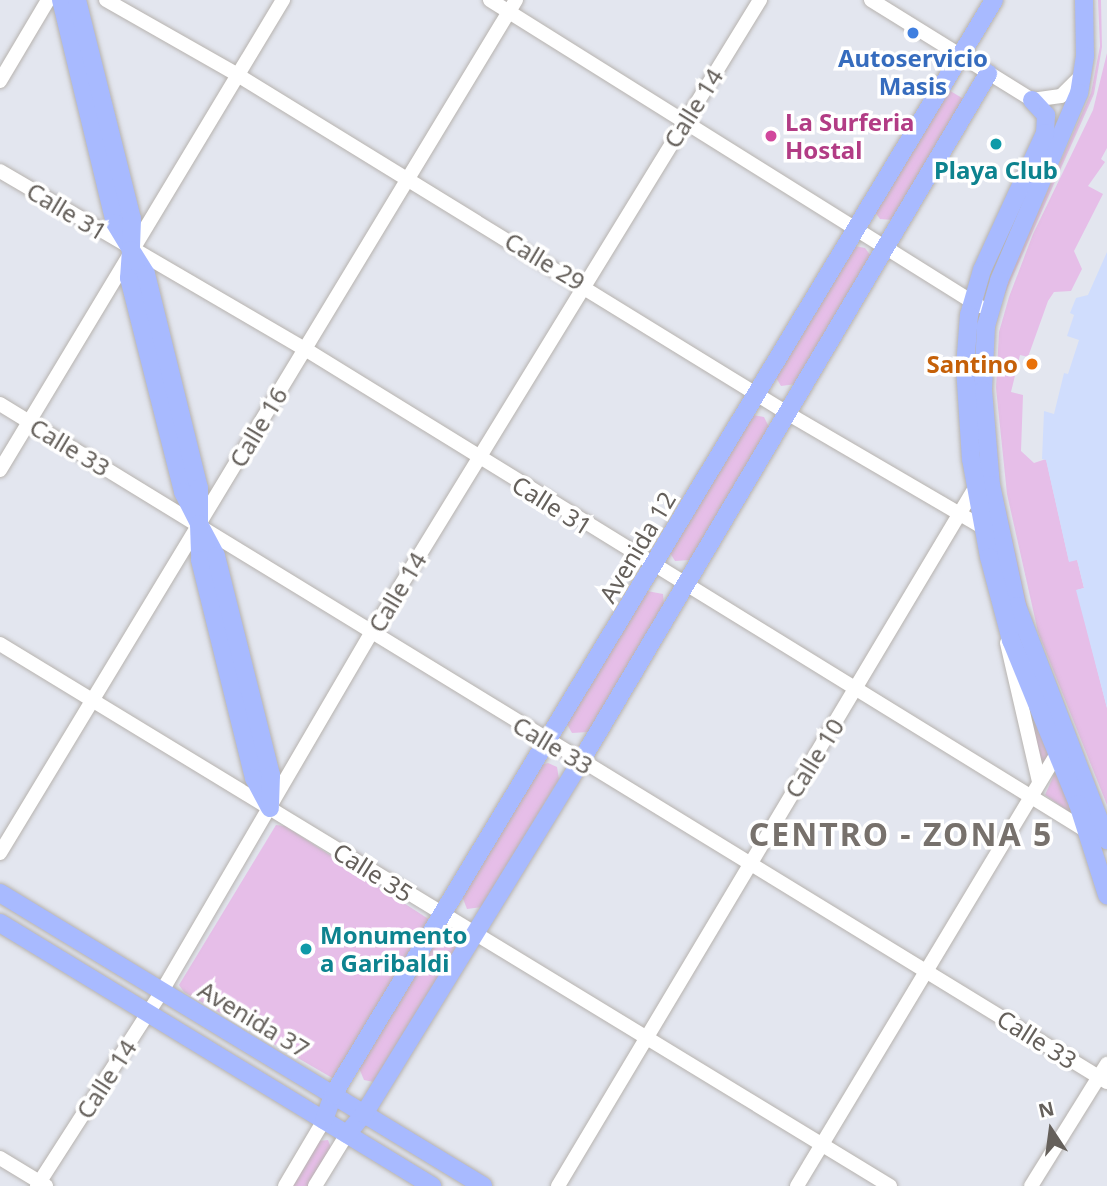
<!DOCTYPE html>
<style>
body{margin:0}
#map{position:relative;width:1107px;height:1186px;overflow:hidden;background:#e3e6ef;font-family:"Noto Sans",sans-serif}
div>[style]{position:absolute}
.green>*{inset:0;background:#e6bee8}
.sand>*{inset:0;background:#d0ddfd}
.roads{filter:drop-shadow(0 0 2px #b7b3af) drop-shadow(0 0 2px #b7b3af)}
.minor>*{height:14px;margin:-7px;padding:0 7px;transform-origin:7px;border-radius:7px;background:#fff}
.major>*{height:18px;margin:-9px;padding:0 9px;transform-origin:9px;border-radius:9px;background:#a8baff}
.dots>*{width:19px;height:19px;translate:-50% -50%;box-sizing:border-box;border:4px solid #fff;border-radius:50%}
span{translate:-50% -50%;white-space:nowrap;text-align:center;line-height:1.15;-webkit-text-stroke:7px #fff;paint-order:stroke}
.shop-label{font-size:24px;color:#366cbe;font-weight:700}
.street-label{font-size:24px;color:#65605b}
.hotel-label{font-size:24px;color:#b23c85;font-weight:700}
.left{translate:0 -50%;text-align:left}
.culture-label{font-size:24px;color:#0d838f;font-weight:700}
.food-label{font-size:24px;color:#c56008;font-weight:700}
.right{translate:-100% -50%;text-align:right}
.district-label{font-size:32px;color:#77716c;font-weight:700;letter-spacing:2px}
.north{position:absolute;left:1016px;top:1095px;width:70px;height:70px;-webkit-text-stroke:5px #fff;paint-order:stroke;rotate:347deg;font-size:19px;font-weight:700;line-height:28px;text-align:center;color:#65605b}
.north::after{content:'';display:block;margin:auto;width:24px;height:32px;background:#65605b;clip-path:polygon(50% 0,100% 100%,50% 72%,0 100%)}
</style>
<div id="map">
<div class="green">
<div style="clip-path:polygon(1098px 0,1101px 0,1102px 47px,1094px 94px,1004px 296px,994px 330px,991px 389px,1000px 484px,1033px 633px,1107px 828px,1031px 634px,998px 485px,988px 389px,992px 330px,1001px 295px,1091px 93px,1100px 46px)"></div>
<div style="clip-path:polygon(1107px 53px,1107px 148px,1101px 159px,1105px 162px,1088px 186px,1103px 194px,1074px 251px,1082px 269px,1071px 291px,1054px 292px,1048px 301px,1028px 357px,1020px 355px,1011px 392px,1023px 395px,1021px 451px,1034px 463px,1046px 459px,1069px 561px,1077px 559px,1084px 588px,1077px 590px,1107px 708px,1107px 805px,1038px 632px,1007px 494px,996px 388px,999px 332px,1009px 297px,1033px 234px,1093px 110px)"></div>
<div style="clip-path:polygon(947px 89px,967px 101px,893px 220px,880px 219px,875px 212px)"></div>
<div style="clip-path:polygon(855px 246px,865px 248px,871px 256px,796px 384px,781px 386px,775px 376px)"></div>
<div style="clip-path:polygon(753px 415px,764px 417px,769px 427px,690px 560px,675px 561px,670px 553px)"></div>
<div style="clip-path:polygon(647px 591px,663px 594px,664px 605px,588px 732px,572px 733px,567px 724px)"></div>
<div style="clip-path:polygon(1020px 684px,1050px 753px,1042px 765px)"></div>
<div style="clip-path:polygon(548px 763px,557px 767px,559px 779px,482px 907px,467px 909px,462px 896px,541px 765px)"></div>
<div style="clip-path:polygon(1057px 768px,1077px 817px,1045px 795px)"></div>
<div style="clip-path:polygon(276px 825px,285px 826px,430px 920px,334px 1079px,184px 992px,179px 985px)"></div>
<div style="clip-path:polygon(438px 938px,450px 938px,456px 949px,374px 1082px,364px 1080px,359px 1068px)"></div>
<div style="clip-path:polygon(328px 1140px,331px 1148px,308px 1186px,292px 1186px,319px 1141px)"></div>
</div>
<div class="sand">
<div style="clip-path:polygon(1107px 252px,1107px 708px,1076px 590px,1084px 588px,1077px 560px,1069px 562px,1046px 460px,1042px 459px,1044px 411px,1054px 414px,1064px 373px,1068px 374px,1079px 340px,1067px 336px,1074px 315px,1070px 313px,1076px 298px,1088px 295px)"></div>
</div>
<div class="roads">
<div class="minor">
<div style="left:106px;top:0;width:150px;rotate:29.6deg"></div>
<div style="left:236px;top:74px;width:647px;rotate:31.6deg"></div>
<div style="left:787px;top:413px;width:226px;rotate:30.3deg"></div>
<div style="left:490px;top:0;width:577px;rotate:32.04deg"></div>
<div style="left:871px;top:0;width:190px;rotate:31.8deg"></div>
<div style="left:1032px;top:100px;width:29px;rotate:-8deg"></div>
<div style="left:1061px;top:96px;width:31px;rotate:-45deg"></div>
<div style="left:0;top:81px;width:94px;rotate:-59.3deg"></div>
<div style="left:0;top:171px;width:353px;rotate:30.3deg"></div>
<div style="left:305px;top:349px;width:922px;rotate:31.66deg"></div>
<div style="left:0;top:404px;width:1298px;rotate:31.49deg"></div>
<div style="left:0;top:470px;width:549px;rotate:-58.95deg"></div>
<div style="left:1007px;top:643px;width:143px;rotate:77deg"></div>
<div style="left:0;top:644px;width:1042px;rotate:31.34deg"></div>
<div style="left:0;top:853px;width:997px;rotate:-58.83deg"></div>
<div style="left:0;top:1158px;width:54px;rotate:31.3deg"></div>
<div style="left:37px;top:1186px;width:232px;rotate:-57.3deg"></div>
<div style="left:162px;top:991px;width:414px;rotate:-59.7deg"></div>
<div style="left:371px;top:634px;width:744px;rotate:-58.47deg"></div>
<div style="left:285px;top:1186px;width:77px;rotate:-59.4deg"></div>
<div style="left:315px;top:1186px;width:61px;rotate:-58.4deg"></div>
<div style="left:558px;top:1186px;width:813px;rotate:-59.15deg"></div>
<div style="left:975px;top:488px;width:8px;rotate:-7deg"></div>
<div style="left:797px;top:1186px;width:506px;rotate:-58.98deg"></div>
<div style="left:1031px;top:1186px;width:144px;rotate:-58.1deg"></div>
</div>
<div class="major">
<div style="left:61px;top:0;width:229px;rotate:76.4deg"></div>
<div style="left:115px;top:223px;width:31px;rotate:59deg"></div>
<div style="left:131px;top:250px;width:28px;rotate:94deg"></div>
<div style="left:129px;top:278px;width:221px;rotate:75.8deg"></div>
<div style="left:183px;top:492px;width:36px;rotate:63deg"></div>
<div style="left:199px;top:524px;width:36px;rotate:88deg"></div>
<div style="left:200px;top:560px;width:225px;rotate:76.1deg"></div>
<div style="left:254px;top:778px;width:34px;rotate:62deg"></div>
<div style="left:77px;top:0;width:226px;rotate:75.9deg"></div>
<div style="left:132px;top:219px;width:31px;rotate:92deg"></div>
<div style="left:131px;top:250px;width:28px;rotate:58deg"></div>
<div style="left:146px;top:274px;width:220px;rotate:76.1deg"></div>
<div style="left:199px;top:488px;width:36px;rotate:90deg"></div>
<div style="left:199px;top:524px;width:36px;rotate:62deg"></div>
<div style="left:216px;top:556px;width:226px;rotate:75.9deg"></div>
<div style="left:271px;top:775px;width:29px;rotate:92deg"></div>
<div style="left:1084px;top:0;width:56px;rotate:89deg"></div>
<div style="left:1085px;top:56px;width:37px;rotate:99deg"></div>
<div style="left:1079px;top:93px;width:204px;rotate:113.1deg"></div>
<div style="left:999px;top:281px;width:47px;rotate:106.1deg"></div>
<div style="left:986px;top:326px;width:64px;rotate:92.7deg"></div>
<div style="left:983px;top:390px;width:95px;rotate:85.2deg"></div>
<div style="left:991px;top:485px;width:124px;rotate:77.9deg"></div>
<div style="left:1017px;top:606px;width:251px;rotate:69deg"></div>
<div style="left:1032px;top:100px;width:21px;rotate:47deg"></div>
<div style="left:1046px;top:115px;width:18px;rotate:93deg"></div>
<div style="left:1045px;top:133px;width:151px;rotate:114.7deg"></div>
<div style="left:982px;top:270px;width:47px;rotate:106.1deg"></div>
<div style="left:969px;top:315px;width:52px;rotate:94.4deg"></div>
<div style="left:965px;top:367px;width:92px;rotate:86.3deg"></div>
<div style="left:971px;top:459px;width:100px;rotate:79.6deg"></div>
<div style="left:989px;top:557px;width:86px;rotate:75.2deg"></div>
<div style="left:1011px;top:640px;width:177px;rotate:67.8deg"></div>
<div style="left:1078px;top:804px;width:96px;rotate:72.3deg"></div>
<div style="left:0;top:893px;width:565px;rotate:31.24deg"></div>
<div style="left:0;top:923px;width:506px;rotate:31.33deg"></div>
<div style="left:324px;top:1120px;width:27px;rotate:-70deg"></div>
<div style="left:333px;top:1095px;width:1279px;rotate:-58.88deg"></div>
<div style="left:347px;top:1134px;width:26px;rotate:-50deg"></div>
<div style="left:364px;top:1114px;width:414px;rotate:-58.4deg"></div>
<div style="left:581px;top:761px;width:799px;rotate:-59.36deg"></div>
</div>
</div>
<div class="dots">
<div style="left:913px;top:33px;background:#3f7fe0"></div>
<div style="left:771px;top:136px;background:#d1479c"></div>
<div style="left:996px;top:144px;background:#0f9aa8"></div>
<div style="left:1032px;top:364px;background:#e8710a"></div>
<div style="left:306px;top:949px;background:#0f9aa8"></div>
</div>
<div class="shop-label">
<span style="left:913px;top:72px">Autoservicio<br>Masis</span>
</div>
<div class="street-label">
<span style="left:693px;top:108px;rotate:-58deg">Calle 14</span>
<span style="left:67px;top:211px;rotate:31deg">Calle 31</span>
<span style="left:545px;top:261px;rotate:31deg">Calle 29</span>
<span style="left:258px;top:427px;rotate:-59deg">Calle 16</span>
<span style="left:70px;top:447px;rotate:31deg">Calle 33</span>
<span style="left:552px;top:505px;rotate:32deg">Calle 31</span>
<span style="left:637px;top:547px;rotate:-59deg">Avenida 12</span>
<span style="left:397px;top:592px;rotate:-59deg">Calle 14</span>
<span style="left:553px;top:745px;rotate:31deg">Calle 33</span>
<span style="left:814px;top:758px;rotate:-58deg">Calle 10</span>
<span style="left:373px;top:872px;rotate:32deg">Calle 35</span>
<span style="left:254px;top:1019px;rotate:31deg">Avenida 37</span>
<span style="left:1037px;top:1039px;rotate:32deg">Calle 33</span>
<span style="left:106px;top:1079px;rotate:-57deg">Calle 14</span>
</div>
<div class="hotel-label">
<span class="left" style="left:785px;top:136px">La Surferia<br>Hostal</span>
</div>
<div class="culture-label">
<span style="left:996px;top:170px">Playa Club</span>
<span class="left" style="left:320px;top:949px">Monumento<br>a Garibaldi</span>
</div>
<div class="food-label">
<span class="right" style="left:1018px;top:364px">Santino</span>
</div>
<div class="district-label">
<span style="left:901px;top:834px">CENTRO - ZONA 5</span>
</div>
<div class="north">N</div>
</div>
